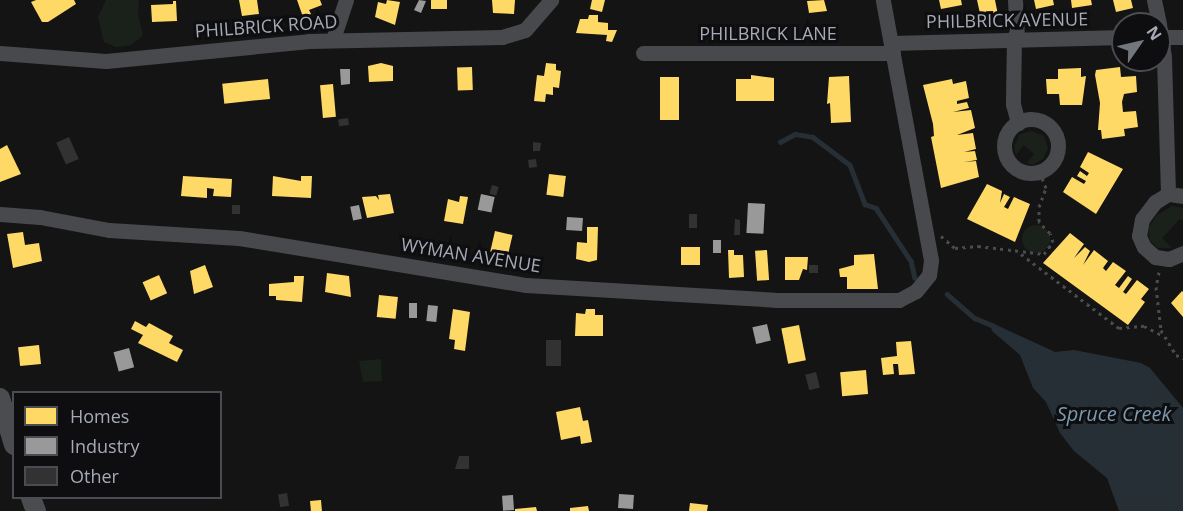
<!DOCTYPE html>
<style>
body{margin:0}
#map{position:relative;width:1183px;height:511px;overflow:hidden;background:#141414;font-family:"Open Sans",sans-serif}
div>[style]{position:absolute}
.green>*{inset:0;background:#1a211b}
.round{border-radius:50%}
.water>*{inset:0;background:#272f36}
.homes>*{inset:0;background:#ffd966;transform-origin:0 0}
.industry>*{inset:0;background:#999;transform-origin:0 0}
.stream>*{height:4.5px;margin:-2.25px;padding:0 2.25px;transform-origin:2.25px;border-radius:2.25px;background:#272f36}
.building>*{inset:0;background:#323233;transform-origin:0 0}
.path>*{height:3px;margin-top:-1.5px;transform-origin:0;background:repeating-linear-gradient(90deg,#4a4b4f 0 3px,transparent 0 7.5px)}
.minor>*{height:15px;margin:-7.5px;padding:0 7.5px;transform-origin:7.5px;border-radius:7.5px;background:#48494d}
.minor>.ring{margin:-7.5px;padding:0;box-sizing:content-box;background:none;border:15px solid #48494d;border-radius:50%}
.major>*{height:20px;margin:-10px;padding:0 10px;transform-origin:10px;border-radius:10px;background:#4a4c4f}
span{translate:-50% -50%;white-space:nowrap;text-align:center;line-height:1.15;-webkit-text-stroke:6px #0e0e10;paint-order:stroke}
.street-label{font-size:18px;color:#a5aab6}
.water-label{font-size:20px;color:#7b99b1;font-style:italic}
.legend{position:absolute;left:12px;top:391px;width:210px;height:108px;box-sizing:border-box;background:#0e0e10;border:2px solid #4a4c52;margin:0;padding:8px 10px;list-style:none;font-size:18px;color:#a5aab6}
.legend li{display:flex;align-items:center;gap:12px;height:30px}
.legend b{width:30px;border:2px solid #4a4c52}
.north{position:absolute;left:1111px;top:12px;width:60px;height:60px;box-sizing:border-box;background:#0e0e10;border:2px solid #4a4c52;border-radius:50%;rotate:56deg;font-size:16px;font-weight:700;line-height:24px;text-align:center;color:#a5aab6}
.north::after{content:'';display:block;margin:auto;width:21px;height:27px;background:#72767d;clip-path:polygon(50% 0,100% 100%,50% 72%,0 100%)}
</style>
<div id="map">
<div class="green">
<div style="clip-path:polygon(106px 0,139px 0,138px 14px,143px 36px,131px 45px,116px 47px,104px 42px,98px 17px)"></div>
<div style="clip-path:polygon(1031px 131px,1044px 136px,1048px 148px,1043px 159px,1032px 165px,1027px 163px,1034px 154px,1024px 145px,1016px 155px,1014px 147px,1019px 135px)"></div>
<div style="clip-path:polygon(1172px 206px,1183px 208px,1183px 221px,1180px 219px,1162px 238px,1172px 248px,1158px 248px,1150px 240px,1148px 228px,1157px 215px)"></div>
<div class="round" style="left:1022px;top:225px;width:28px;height:28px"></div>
<div style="clip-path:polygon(381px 359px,382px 381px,363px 382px,359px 361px)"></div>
</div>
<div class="water">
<div style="clip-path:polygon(990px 322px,1055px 352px,1074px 350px,1141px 363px,1150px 368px,1183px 408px,1183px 511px,1119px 511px,1107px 478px,1074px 451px,1060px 433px,1046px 402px,1033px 388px,1020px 355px,992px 331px)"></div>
</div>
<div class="homes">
<div style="clip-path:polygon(36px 0,74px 0,76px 4px,48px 22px,42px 22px,31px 2px)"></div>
<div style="clip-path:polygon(239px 0,257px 0,259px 14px,242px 16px)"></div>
<div style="clip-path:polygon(297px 0,320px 0,322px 5px,309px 10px,311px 14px,303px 17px)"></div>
<div style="clip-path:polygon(387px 0,400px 2px,395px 25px,375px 17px,378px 2px,386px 4px)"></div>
<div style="left:431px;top:0;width:16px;height:9px"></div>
<div style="clip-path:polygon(492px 0,515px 0,514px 14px,493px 13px)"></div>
<div style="clip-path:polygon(592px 0,605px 0,602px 12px,590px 9px)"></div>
<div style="clip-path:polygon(824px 0,827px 11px,809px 13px,807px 1px)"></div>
<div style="clip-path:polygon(939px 0,961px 0,962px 5px,941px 9px)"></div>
<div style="clip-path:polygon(977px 0,995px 0,998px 15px,981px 18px)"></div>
<div style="clip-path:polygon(1034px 0,1053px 0,1054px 5px,1036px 9px)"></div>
<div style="clip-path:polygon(1071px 0,1091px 0,1092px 5px,1072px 8px)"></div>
<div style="clip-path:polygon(1113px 0,1131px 0,1133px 8px,1116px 12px)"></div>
<div style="clip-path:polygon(173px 1px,176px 1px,177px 21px,152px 22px,151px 5px,173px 4px)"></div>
<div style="clip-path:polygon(589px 15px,598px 15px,598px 22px,608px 23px,608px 30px,617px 30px,612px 42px,606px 41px,607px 35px,576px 33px,580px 19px,588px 19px)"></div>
<div style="clip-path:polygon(381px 63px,393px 66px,393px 81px,369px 82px,368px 66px)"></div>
<div style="clip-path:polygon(546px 63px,556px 64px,556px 70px,561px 71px,559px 88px,553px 87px,553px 95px,546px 94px,545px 102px,534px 101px,537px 75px,544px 76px)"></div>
<div style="left:472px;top:67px;width:23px;height:15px;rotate:88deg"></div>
<div style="clip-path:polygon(1120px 67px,1121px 77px,1136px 76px,1137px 92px,1124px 94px,1122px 102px,1123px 112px,1136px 111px,1138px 127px,1124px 129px,1125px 136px,1102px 139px,1101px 130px,1098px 130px,1100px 103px,1095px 75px,1096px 70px)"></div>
<div style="clip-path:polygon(1081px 68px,1081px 77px,1086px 76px,1082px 105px,1060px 105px,1059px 94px,1047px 94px,1046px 79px,1058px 79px,1058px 69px)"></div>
<div style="clip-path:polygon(751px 75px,774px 78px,774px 101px,736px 101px,736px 79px,751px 79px)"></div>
<div style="clip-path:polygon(849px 76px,851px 122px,831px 123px,830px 103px,827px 104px,829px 77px)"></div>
<div style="left:660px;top:77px;width:19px;height:43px"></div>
<div style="left:268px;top:79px;width:20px;height:46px;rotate:84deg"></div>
<div style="clip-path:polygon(952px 79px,953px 84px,966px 81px,969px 98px,957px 101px,957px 104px,967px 102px,969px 108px,953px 112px,971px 110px,975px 128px,957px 135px,973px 133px,976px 149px,964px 152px,975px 151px,977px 160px,964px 162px,976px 161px,979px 177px,941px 188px,931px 137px,934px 136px,933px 124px,923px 85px)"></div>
<div style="left:333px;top:84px;width:33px;height:13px;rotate:85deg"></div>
<div style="clip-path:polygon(7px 145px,21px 174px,0 182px,0 149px)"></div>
<div style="clip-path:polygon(1088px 152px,1123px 169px,1096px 214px,1063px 192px,1072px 177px,1084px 184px,1086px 181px,1077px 176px,1080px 171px,1087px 176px,1089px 173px,1080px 167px)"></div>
<div style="left:549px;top:174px;width:17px;height:21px;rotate:7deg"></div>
<div style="clip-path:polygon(183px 176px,232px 179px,231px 197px,213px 196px,214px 189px,207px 188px,207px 198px,181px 196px)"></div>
<div style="clip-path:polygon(273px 176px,301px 181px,301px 176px,312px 176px,311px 198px,272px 196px)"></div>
<div style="clip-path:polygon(987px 184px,1002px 191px,1000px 203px,1004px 194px,1010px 197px,1004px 207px,1008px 209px,1014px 197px,1030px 204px,1015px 242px,967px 219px)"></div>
<div style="clip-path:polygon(390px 194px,394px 213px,367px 218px,362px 197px,376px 196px,379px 200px,378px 195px)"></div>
<div style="clip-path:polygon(460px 196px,468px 197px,463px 224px,444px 221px,448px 199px,459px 202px)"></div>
<div style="clip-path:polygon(587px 227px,598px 227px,597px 260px,589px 262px,576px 259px,577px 242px,587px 243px)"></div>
<div style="left:495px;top:231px;width:18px;height:21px;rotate:13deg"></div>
<div style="clip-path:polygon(23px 232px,25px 245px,39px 243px,42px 261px,13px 268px,7px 234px)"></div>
<div style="clip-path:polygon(1070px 233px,1084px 244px,1074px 258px,1085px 247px,1090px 251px,1083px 265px,1094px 250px,1108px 261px,1103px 268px,1106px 271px,1113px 262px,1126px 271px,1115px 285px,1119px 288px,1128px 276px,1132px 279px,1123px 292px,1126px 294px,1137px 280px,1149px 289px,1141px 299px,1145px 302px,1128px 325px,1043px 263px)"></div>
<div style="left:700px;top:247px;width:18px;height:19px;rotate:90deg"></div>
<div style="clip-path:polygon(728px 250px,734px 250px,734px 255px,743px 255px,744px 277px,729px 278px)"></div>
<div style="left:767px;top:250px;width:30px;height:12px;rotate:86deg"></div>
<div style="clip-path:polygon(874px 254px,878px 289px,847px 289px,847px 277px,840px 277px,839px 269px,854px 265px,854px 255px)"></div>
<div style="clip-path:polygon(785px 257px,808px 257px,807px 270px,803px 269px,799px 280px,785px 280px)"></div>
<div style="clip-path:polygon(205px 265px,213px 287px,194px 294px,190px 271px)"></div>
<div style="clip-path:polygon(327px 273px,349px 276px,351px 297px,325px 292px)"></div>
<div style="left:159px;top:275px;width:20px;height:18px;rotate:66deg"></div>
<div style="clip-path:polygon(294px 276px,304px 276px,302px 302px,276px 300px,276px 296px,269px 296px,269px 284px,294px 282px)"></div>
<div style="clip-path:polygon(1182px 291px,1183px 292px,1183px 317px,1171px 303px)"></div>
<div style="left:379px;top:295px;width:19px;height:22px;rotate:6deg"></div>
<div style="clip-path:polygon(453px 309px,470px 312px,465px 351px,454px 349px,455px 340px,449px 339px)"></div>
<div style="clip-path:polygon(586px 309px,595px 309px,595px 315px,603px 315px,603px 336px,575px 336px,576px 313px,585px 314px)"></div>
<div style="clip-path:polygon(135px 321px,146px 327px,149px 323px,173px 336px,169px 343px,183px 350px,177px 362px,138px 343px,143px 335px,131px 329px)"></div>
<div style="left:799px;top:325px;width:36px;height:18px;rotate:79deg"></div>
<div style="clip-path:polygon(911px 341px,915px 374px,899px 375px,898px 364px,893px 364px,894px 374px,883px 375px,881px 358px,897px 356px,896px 342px)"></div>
<div style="left:39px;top:345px;width:19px;height:21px;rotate:84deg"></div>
<div style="left:866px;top:370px;width:24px;height:26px;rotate:85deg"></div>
<div style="clip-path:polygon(580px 407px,583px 421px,588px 420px,592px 442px,581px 444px,580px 436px,561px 440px,556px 412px)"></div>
<div style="left:321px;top:500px;width:11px;height:11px;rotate:85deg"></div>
<div style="clip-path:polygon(690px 503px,708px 505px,707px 511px,689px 511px)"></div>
<div style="clip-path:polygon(588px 506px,589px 511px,570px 511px,570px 508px)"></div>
<div style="clip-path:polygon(536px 507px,537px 511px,515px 511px,515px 509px)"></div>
</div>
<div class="industry">
<div style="clip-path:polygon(419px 0,426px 1px,421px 13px,414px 10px)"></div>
<div style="clip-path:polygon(340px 69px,350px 69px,350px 84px,341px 85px)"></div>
<div style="left:481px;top:194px;width:14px;height:16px;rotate:12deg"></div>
<div style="left:748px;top:203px;width:17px;height:30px;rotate:3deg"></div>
<div style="left:359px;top:205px;width:14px;height:9px;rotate:78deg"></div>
<div style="left:567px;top:217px;width:16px;height:13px;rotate:4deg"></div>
<div style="left:713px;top:240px;width:8px;height:13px"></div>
<div style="left:409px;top:303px;width:8px;height:15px"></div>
<div style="left:428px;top:305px;width:10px;height:16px;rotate:6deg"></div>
<div style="left:767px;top:324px;width:17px;height:15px;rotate:77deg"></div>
<div style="left:129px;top:348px;width:20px;height:16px;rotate:75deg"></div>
<div style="left:619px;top:494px;width:15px;height:14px;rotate:4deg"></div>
<div style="left:513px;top:495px;width:15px;height:11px;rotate:86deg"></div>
</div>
<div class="stream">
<div style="left:780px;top:142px;width:17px;rotate:-28deg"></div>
<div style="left:795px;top:134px;width:18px;rotate:9deg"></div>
<div style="left:813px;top:137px;width:46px;rotate:37.1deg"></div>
<div style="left:850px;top:165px;width:42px;rotate:69deg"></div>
<div style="left:865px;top:204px;width:12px;rotate:20deg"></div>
<div style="left:876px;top:208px;width:64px;rotate:56.6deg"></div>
<div style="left:911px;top:261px;width:17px;rotate:77deg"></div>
<div style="left:947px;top:294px;width:37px;rotate:41deg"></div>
<div style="left:975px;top:318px;width:21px;rotate:23deg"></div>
</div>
<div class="building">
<div style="left:348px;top:118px;width:7px;height:10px;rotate:82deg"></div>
<div style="left:69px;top:137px;width:24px;height:14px;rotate:66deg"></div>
<div style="clip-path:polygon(533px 142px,541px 143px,540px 151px,533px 151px)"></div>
<div style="left:536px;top:159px;width:8px;height:8px;rotate:83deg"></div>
<div style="left:492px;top:185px;width:7px;height:9px;rotate:16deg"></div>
<div style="left:232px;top:205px;width:8px;height:9px"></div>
<div style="left:689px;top:214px;width:8px;height:14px"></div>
<div style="clip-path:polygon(735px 219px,740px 220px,740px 235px,734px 235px)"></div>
<div style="left:809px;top:265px;width:9px;height:8px"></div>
<div style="left:546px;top:340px;width:15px;height:26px"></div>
<div style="left:816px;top:372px;width:16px;height:11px;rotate:76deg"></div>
<div style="clip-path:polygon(459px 456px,469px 456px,469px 469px,455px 469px)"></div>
<div style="left:287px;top:493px;width:13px;height:9px;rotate:81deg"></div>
</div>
<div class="path">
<div style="left:941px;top:236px;width:18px;rotate:41deg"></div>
<div style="left:955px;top:248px;width:23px;rotate:-5deg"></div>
<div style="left:978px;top:246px;width:66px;rotate:6.9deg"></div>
<div style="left:1044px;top:254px;width:15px;rotate:-53deg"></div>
<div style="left:1053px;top:242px;width:9px;rotate:-108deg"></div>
<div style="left:1050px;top:233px;width:16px;rotate:-135deg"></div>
<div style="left:1039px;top:222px;width:15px;rotate:-90deg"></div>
<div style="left:1039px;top:207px;width:20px;rotate:-70deg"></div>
<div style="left:1046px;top:188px;width:17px;rotate:-111deg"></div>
<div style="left:1021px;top:254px;width:123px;rotate:37.1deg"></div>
<div style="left:1119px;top:328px;width:25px;rotate:-5deg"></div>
<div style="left:1144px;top:326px;width:22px;rotate:27deg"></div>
<div style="left:1159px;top:272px;width:15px;rotate:101deg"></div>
<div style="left:1156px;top:287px;width:43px;rotate:83.4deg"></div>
<div style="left:1161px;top:330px;width:29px;rotate:59deg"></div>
<div style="left:1176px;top:355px;width:8px;rotate:23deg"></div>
</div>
<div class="minor">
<div style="left:1015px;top:0;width:37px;rotate:87deg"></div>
<div style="left:1154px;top:0;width:25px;rotate:78deg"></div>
<div style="left:1159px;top:25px;width:33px;rotate:81deg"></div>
<div style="left:1164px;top:58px;width:136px;rotate:88.3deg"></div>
<div style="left:1014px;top:37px;width:67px;rotate:90.9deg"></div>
<div style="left:1013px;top:104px;width:20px;rotate:75deg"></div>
<div style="left:1159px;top:37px;width:24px"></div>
<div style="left:333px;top:39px;width:41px;rotate:-71.6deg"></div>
<div style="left:891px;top:43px;width:232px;rotate:-1.5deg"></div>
<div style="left:0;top:53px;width:106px;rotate:4.3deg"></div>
<div style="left:106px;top:61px;width:204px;rotate:-5.6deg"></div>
<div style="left:309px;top:41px;width:193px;rotate:-1.2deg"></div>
<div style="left:502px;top:37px;width:24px;rotate:-17deg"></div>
<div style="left:525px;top:30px;width:40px;rotate:-49deg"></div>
<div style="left:643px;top:53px;width:250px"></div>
<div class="ring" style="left:1004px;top:119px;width:39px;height:39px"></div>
<div style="left:1183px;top:196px;width:15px;rotate:-172deg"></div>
<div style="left:1168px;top:194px;width:15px;rotate:148deg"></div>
<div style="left:1155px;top:202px;width:21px;rotate:127deg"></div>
<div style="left:1142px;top:219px;width:17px;rotate:100deg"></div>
<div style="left:1139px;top:236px;width:12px;rotate:66deg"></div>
<div style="left:1144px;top:247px;width:15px;rotate:42deg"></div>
<div style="left:1155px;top:257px;width:14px;rotate:8deg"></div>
<div style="left:1169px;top:259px;width:15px;rotate:-23deg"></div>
<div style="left:0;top:214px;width:40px;rotate:4.3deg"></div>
<div style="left:40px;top:217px;width:70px;rotate:10.7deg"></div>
<div style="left:109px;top:230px;width:130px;rotate:3.5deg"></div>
<div style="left:239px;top:238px;width:291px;rotate:9.3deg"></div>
<div style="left:526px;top:285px;width:249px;rotate:3.4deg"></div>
<div style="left:775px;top:300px;width:124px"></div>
<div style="left:899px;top:300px;width:19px;rotate:-28deg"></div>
<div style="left:916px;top:291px;width:21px;rotate:-51deg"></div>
<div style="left:929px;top:275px;width:15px;rotate:-82deg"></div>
<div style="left:931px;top:260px;width:264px;rotate:-100.5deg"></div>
</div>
<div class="major">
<div style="left:0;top:398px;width:49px;rotate:73.4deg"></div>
<div style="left:31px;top:498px;width:14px;rotate:69deg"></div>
</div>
<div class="street-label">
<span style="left:1007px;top:20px;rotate:-1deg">PHILBRICK AVENUE</span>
<span style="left:266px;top:26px;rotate:-4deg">PHILBRICK ROAD</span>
<span style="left:768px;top:33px">PHILBRICK LANE</span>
<span style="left:471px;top:255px;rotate:9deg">WYMAN AVENUE</span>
</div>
<div class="water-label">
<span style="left:1114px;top:413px">Spruce Creek</span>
</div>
<ul class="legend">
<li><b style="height:16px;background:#ffd966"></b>Homes</li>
<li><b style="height:16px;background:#999"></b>Industry</li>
<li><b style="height:16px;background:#323233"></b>Other</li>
</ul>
<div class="north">N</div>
</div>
